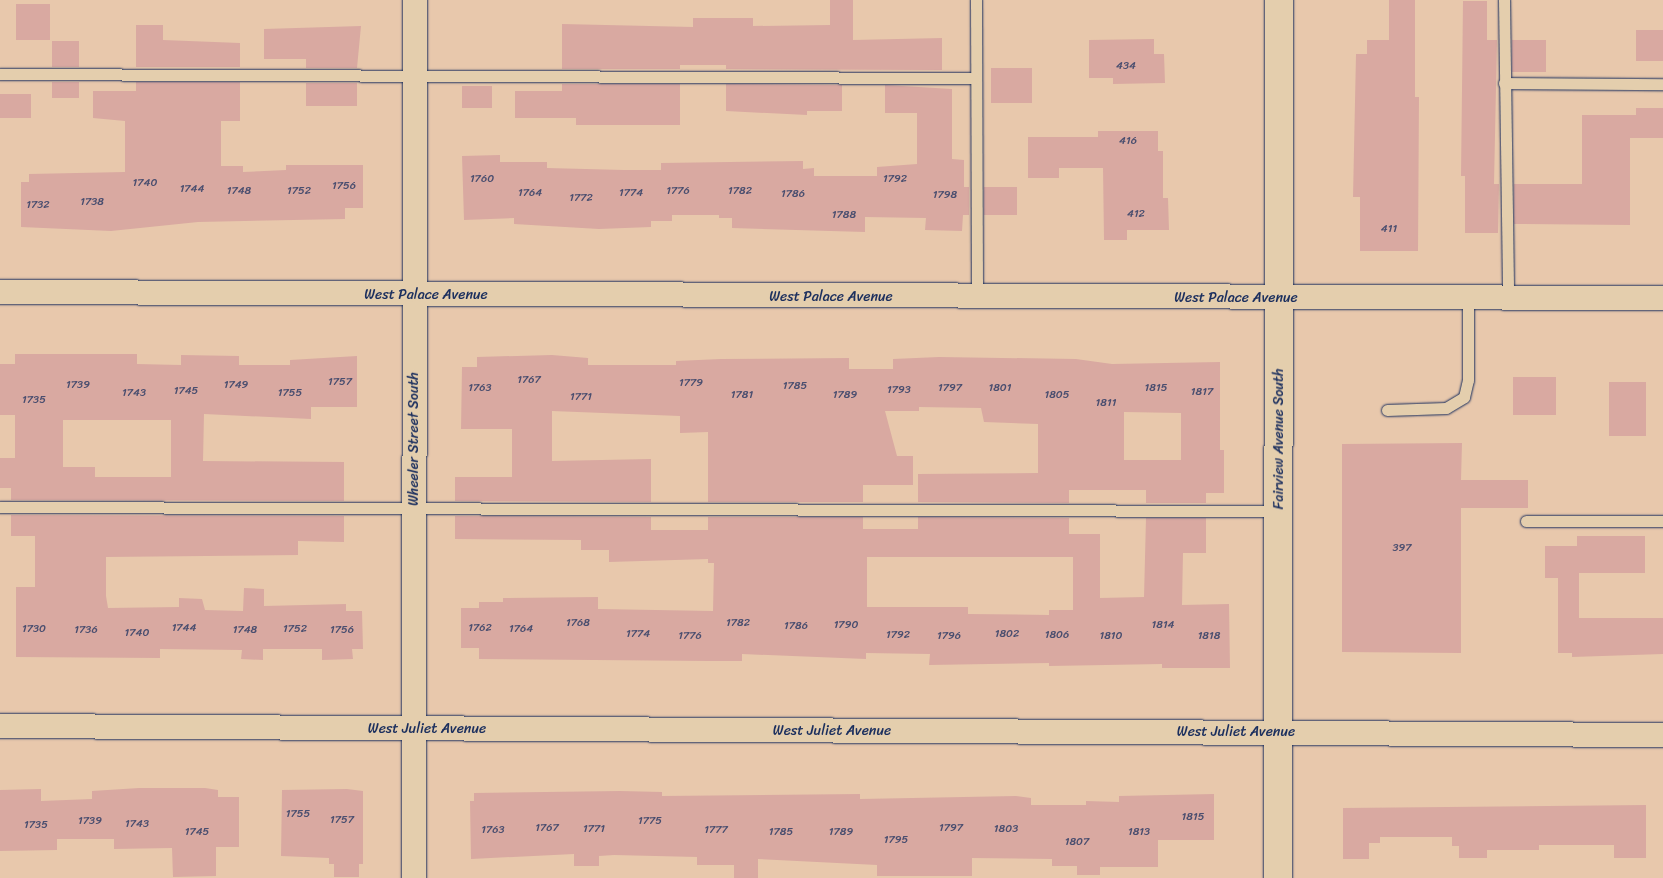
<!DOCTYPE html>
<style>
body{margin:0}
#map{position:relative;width:1663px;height:878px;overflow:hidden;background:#e8c8ac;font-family:Sriracha,sans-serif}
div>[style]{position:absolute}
.building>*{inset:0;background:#d9a9a1;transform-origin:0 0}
.roads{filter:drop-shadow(0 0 1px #1b2f5e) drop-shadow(0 0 1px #1b2f5e)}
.lane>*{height:11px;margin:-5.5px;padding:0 5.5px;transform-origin:5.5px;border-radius:5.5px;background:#e4cead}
.street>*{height:24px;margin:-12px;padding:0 12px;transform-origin:12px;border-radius:12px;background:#e4cead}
.secondary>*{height:28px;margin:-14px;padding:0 14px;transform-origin:14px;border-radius:14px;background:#e4cead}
span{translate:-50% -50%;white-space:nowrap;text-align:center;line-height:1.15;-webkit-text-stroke:4.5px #e4cead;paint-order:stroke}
.number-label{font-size:11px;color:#4a4e6f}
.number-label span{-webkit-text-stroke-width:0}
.street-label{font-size:14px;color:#1b2f5e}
</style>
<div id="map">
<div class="building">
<div style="clip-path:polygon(830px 0,853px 0,853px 40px,942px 38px,942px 70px,726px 69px,726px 65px,680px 65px,680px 69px,562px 69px,562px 24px,693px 27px,693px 18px,753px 18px,753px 26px,830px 25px)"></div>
<div style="clip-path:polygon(1389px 0,1415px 0,1415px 97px,1419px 97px,1418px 251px,1360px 251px,1360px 197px,1353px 197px,1356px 54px,1367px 54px,1367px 40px,1389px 40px)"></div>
<div style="clip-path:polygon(1463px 1px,1487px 1px,1487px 40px,1497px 40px,1494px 184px,1499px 184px,1498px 233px,1465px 233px,1465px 176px,1461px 176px)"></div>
<div style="left:16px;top:4px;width:34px;height:36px"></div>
<div style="clip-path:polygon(136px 25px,163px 25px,163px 40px,240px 43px,240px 67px,136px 67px)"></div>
<div style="clip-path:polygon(361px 26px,357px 68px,306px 68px,306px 59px,264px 59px,264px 29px)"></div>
<div style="left:1636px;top:30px;width:27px;height:31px"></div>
<div style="clip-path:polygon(1154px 39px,1154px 54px,1164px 54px,1165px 83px,1113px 84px,1113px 78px,1089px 78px,1089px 40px)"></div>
<div style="left:1512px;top:40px;width:34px;height:32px"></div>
<div style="left:52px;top:41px;width:27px;height:26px"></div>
<div style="left:991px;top:68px;width:41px;height:35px"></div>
<div style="left:52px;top:82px;width:27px;height:16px"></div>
<div style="clip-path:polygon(136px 82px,240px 82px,240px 121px,221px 121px,221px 166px,243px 166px,243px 172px,286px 170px,286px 165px,363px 165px,363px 208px,345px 208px,345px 219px,198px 222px,111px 231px,21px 227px,21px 182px,29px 182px,29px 174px,125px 172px,125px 121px,93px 118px,93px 91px,136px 91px)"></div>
<div style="left:306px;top:83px;width:51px;height:23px"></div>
<div style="clip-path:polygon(562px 84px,680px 84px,680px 125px,576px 125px,576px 118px,515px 118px,515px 91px,562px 91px)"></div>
<div style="clip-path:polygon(726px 84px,842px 85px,842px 111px,807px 111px,807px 115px,726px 111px)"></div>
<div style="clip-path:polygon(885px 85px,952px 89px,952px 159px,964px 160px,964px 187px,969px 187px,969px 215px,963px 215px,962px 231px,925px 230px,926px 218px,865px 217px,865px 232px,732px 228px,732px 218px,719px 218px,719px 215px,672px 215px,672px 221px,651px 221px,651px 227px,599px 229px,514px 224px,514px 218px,464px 220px,462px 156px,500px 155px,500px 162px,547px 162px,547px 168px,624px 170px,661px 170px,661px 163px,803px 161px,803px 169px,814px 168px,814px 176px,877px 176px,877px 167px,917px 164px,917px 113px,885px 113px)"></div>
<div style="left:462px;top:86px;width:30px;height:22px"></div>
<div style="left:0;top:94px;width:31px;height:24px"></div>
<div style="clip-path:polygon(1636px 108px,1663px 108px,1663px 138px,1630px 138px,1630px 225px,1514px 224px,1514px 184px,1582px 184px,1582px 115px,1636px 115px)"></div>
<div style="clip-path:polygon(1098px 131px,1158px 131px,1158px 151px,1163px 151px,1163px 198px,1168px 198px,1169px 230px,1127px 230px,1127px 240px,1104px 240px,1103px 168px,1059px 168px,1059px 178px,1028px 178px,1028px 137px,1098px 137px)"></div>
<div style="left:984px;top:187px;width:33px;height:28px"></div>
<div style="clip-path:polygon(evenodd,15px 354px,137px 354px,137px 364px,181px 365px,181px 355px,239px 356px,239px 365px,290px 365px,290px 360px,357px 356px,357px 407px,311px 407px,311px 419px,204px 414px,203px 461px,344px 462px,344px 501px,11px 500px,11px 488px,0 488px,0 458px,15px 458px,15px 415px,0 415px,0 364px,15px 364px,15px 354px,63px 420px,171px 420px,171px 477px,95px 477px,95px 467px,63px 467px,63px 420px)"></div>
<div style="clip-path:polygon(evenodd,552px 355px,588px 358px,588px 365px,676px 365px,676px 361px,721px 359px,849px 358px,849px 369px,893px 369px,893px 359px,939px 357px,1076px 359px,1112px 364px,1220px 362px,1220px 450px,1224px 450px,1224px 493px,1206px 493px,1206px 503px,1146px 503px,1146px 490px,1069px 490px,1069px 503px,918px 502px,918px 474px,1038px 473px,1038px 424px,984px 422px,981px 408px,919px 407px,919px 411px,885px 411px,897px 456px,913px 456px,913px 485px,863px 485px,863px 502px,708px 502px,708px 432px,680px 433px,680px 416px,552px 411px,552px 461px,651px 459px,651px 502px,455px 501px,455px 477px,512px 477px,512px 429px,461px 429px,462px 367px,477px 367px,477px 357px,552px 355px,1124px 412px,1181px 413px,1181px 460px,1124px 460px,1124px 412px)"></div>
<div style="left:1513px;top:377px;width:43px;height:38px"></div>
<div style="left:1609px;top:382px;width:37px;height:54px"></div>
<div style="clip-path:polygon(1462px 443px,1461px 480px,1528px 480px,1528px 508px,1461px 508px,1461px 653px,1342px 652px,1342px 444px)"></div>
<div style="clip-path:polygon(11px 515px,344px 516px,344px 542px,298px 541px,298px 555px,106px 557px,106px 596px,108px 608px,179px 607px,179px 598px,202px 599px,205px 610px,243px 611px,244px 588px,264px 589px,264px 606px,346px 604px,346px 611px,362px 611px,363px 649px,352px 649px,353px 659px,322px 660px,322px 649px,263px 649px,263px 660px,241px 659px,242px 650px,160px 649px,160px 658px,16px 657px,16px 587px,35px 587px,35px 536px,11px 536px)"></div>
<div style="clip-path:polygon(evenodd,455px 516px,651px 517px,651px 530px,708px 530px,708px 517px,863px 517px,863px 529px,918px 529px,918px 517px,1069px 518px,1069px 534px,1100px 534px,1100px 598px,1144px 597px,1146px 518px,1206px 518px,1206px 553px,1183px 553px,1182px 605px,1229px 604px,1230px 668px,1162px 668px,1162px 664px,1049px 666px,1049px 663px,929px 665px,930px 654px,866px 653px,866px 659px,742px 654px,742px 661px,709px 661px,479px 659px,479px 648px,461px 648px,461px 608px,479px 608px,479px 602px,503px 602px,503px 598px,598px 597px,598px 609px,713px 611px,714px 563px,708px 563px,708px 559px,609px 562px,609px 550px,581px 550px,581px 540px,455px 539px,455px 516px,867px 557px,1073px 557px,1073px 610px,1049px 610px,1049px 615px,968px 614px,968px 607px,867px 607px,867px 557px)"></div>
<div style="clip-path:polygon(1577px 536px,1645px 536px,1645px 573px,1579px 573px,1579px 618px,1663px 618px,1663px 654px,1572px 657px,1572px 653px,1558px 653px,1558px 578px,1545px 578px,1545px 546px,1577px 546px)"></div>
<div style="clip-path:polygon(139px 788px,205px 788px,218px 790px,218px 797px,239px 797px,239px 847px,216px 847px,216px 876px,173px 877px,172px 848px,114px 849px,114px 839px,57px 839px,57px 850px,0 851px,0 790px,41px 789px,41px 801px,92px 799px,92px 791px)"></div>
<div style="clip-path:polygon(347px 789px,363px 791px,363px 864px,359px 864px,359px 877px,334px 877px,334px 864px,329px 864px,329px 858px,281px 856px,282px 790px)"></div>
<div style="clip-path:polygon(620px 791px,662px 792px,662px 796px,860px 794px,860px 799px,1016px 796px,1031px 798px,1031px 805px,1086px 805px,1086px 801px,1119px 802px,1119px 796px,1214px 794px,1214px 840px,1158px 840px,1158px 867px,1100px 867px,1100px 875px,1077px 875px,1077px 866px,1052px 866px,1052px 859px,972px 858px,972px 876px,877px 876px,877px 865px,758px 859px,758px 878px,734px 878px,734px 865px,697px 865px,697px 857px,614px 855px,599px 856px,599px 866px,574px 866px,574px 854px,471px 859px,470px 801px,474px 801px,474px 793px)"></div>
<div style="clip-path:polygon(1646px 805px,1646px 858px,1614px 858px,1614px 845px,1539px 845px,1539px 850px,1487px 850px,1487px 858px,1459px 858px,1459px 846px,1452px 846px,1452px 837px,1380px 837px,1380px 843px,1369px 843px,1369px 859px,1343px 859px,1343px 808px)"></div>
</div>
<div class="roads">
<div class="lane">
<div style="left:976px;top:0;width:298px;rotate:89.8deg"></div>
<div style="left:1504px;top:0;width:298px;rotate:89.2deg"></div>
<div style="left:0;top:74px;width:975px;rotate:0.24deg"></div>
<div style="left:1504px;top:83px;width:159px;rotate:0.4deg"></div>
<div style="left:1387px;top:410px;width:59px;rotate:-1.9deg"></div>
<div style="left:1446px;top:408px;width:21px;rotate:-31deg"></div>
<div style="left:1464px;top:397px;width:17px;rotate:-77deg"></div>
<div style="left:1468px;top:380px;width:82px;rotate:-90deg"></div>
<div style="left:0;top:507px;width:1279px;rotate:0.18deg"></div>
<div style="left:1526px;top:521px;width:137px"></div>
</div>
<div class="street">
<div style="left:0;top:292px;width:1663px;rotate:0.21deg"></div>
<div style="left:0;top:726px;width:1663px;rotate:0.31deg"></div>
<div style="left:414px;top:878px;width:878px;rotate:-89.93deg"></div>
</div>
<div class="secondary">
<div style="left:1278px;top:878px;width:878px;rotate:-89.93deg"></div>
</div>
</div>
<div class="number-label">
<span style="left:1126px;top:66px">434</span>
<span style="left:1128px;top:141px">416</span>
<span style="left:482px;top:179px">1760</span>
<span style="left:895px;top:179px">1792</span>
<span style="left:145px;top:183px">1740</span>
<span style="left:344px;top:186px">1756</span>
<span style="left:192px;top:189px">1744</span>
<span style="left:239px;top:191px">1748</span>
<span style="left:299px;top:191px">1752</span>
<span style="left:678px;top:191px">1776</span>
<span style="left:740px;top:191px">1782</span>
<span style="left:530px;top:193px">1764</span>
<span style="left:631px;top:193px">1774</span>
<span style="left:793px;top:194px">1786</span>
<span style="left:945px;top:195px">1798</span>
<span style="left:581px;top:198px">1772</span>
<span style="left:92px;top:202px">1738</span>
<span style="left:38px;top:205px">1732</span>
<span style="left:1136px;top:214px">412</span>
<span style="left:844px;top:215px">1788</span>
<span style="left:1389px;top:229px">411</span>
<span style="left:529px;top:380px">1767</span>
<span style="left:340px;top:382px">1757</span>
<span style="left:691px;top:383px">1779</span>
<span style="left:78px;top:385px">1739</span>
<span style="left:236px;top:385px">1749</span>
<span style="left:795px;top:386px">1785</span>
<span style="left:480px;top:388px">1763</span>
<span style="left:950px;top:388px">1797</span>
<span style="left:1000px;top:388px">1801</span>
<span style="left:1156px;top:388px">1815</span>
<span style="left:899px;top:390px">1793</span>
<span style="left:186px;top:391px">1745</span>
<span style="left:1202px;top:392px">1817</span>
<span style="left:134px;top:393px">1743</span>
<span style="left:290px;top:393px">1755</span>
<span style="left:742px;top:395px">1781</span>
<span style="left:845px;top:395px">1789</span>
<span style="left:1057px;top:395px">1805</span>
<span style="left:581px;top:397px">1771</span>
<span style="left:34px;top:400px">1735</span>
<span style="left:1106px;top:403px">1811</span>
<span style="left:1402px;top:548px">397</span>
<span style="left:578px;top:623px">1768</span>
<span style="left:738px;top:623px">1782</span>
<span style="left:846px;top:625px">1790</span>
<span style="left:1163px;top:625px">1814</span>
<span style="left:796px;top:626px">1786</span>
<span style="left:184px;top:628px">1744</span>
<span style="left:480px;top:628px">1762</span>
<span style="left:34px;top:629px">1730</span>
<span style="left:295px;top:629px">1752</span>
<span style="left:521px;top:629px">1764</span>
<span style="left:86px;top:630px">1736</span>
<span style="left:245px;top:630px">1748</span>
<span style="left:342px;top:630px">1756</span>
<span style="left:137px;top:633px">1740</span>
<span style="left:638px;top:634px">1774</span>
<span style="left:1007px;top:634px">1802</span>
<span style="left:898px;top:635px">1792</span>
<span style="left:1057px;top:635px">1806</span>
<span style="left:690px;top:636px">1776</span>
<span style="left:949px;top:636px">1796</span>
<span style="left:1111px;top:636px">1810</span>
<span style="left:1209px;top:636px">1818</span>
<span style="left:298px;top:814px">1755</span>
<span style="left:1193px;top:817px">1815</span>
<span style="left:342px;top:820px">1757</span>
<span style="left:90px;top:821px">1739</span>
<span style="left:650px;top:821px">1775</span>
<span style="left:137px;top:824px">1743</span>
<span style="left:36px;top:825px">1735</span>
<span style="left:547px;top:828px">1767</span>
<span style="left:951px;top:828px">1797</span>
<span style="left:594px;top:829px">1771</span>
<span style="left:1006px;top:829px">1803</span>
<span style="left:493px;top:830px">1763</span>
<span style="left:716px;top:830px">1777</span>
<span style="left:197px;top:832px">1745</span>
<span style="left:781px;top:832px">1785</span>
<span style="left:841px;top:832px">1789</span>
<span style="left:1139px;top:832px">1813</span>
<span style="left:896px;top:840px">1795</span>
<span style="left:1077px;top:842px">1807</span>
</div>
<div class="street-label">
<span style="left:426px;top:295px">West Palace Avenue</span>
<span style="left:831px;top:297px">West Palace Avenue</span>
<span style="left:1236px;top:298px">West Palace Avenue</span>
<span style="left:414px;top:439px;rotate:-90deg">Wheeler Street South</span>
<span style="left:1279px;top:439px;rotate:-90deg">Fairview Avenue South</span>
<span style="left:427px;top:729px">West Juliet Avenue</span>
<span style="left:832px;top:731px">West Juliet Avenue</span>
<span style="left:1236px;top:732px">West Juliet Avenue</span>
</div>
</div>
